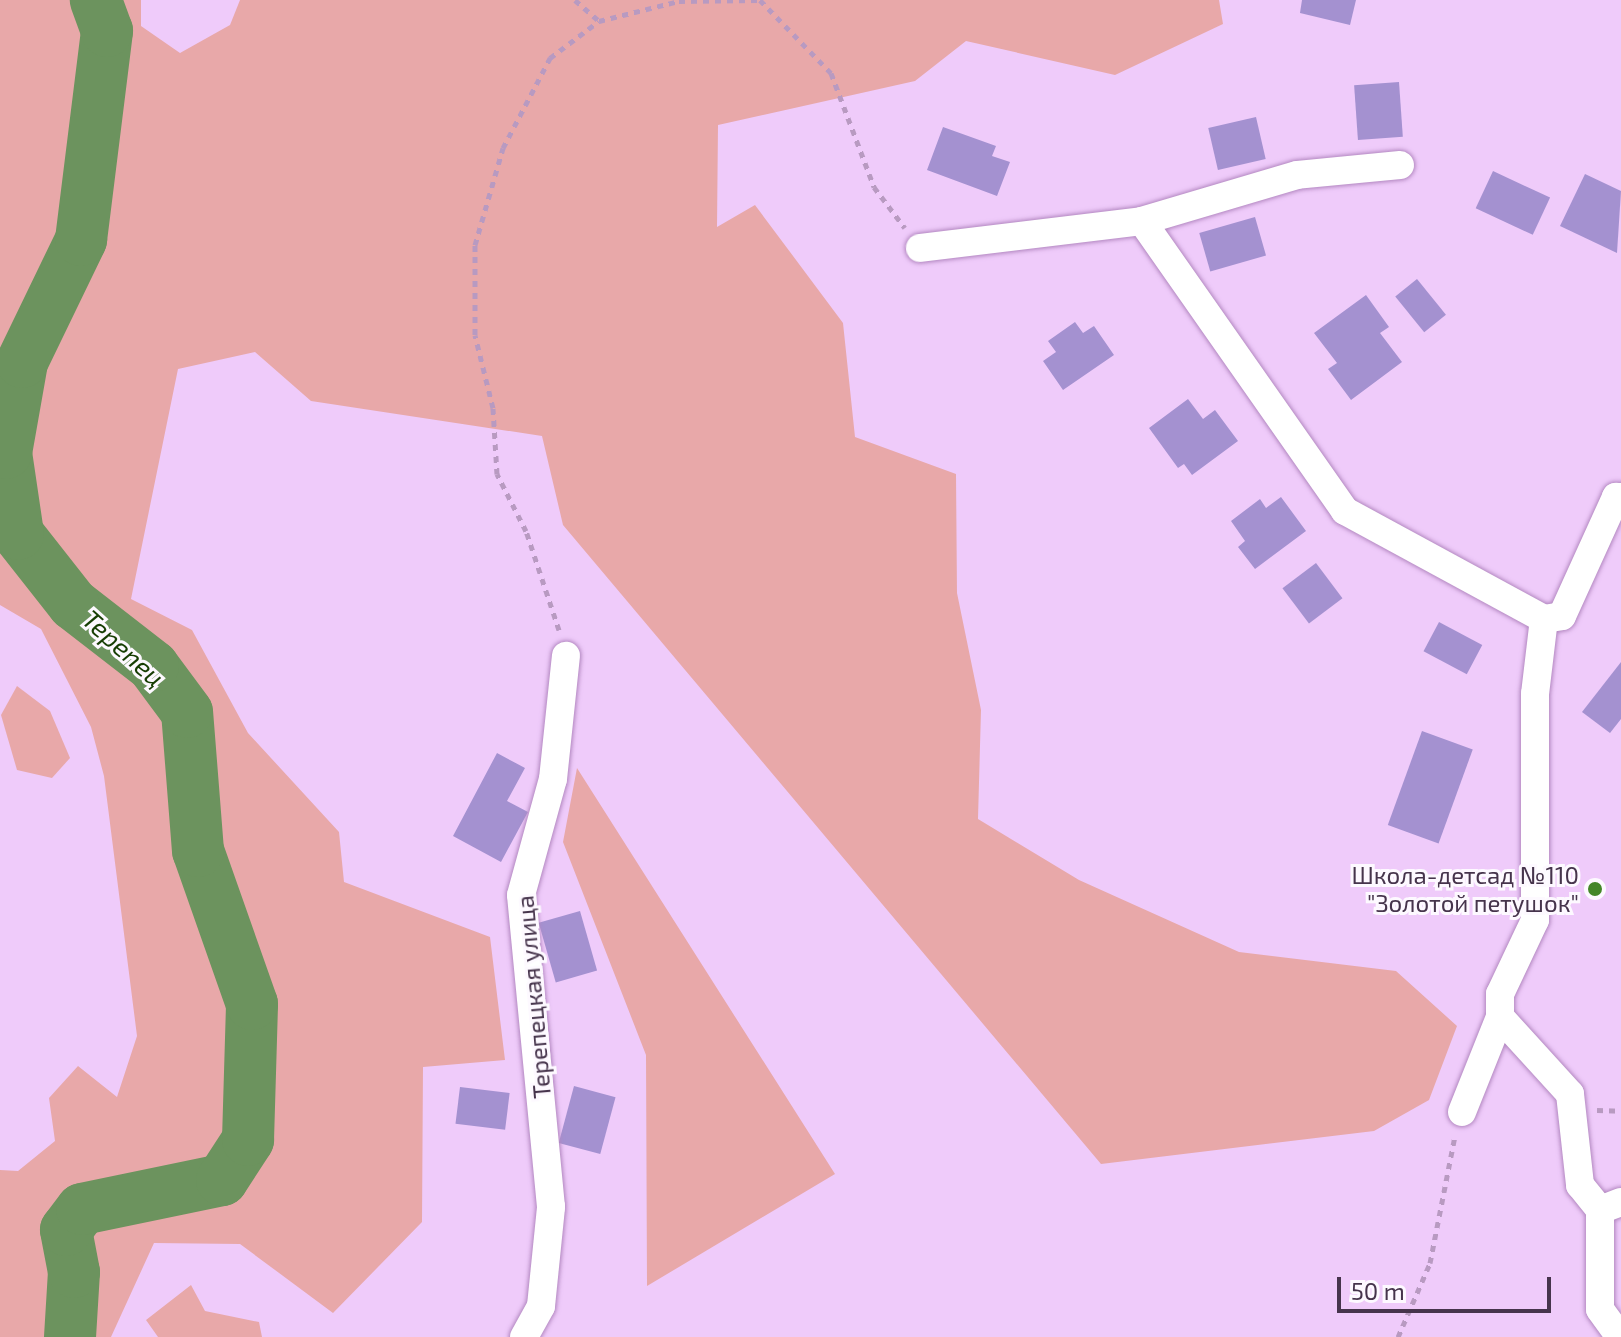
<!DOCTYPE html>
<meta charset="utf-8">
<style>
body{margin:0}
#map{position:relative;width:1621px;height:1337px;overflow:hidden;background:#efcbfa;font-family:"Exo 2",sans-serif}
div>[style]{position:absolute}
.green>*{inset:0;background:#e8a8a9}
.river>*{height:52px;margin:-26px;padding:0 26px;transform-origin:26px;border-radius:26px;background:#6c935e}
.building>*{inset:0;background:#a491d0;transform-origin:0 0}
.path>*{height:5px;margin-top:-2.5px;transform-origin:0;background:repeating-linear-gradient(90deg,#b89ac1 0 6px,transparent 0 12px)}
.roads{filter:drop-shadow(0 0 2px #b388c1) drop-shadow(0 0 2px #b388c1)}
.minor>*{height:28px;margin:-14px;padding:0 14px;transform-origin:14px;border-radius:14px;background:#fff}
.dots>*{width:22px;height:22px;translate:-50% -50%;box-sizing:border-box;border:4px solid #fdf9ff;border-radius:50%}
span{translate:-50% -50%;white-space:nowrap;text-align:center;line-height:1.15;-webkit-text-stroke:6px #fdf9ff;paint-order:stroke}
.poi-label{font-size:24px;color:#46344c}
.right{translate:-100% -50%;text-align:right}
.street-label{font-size:24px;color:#46344c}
.water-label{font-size:26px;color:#173e04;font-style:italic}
.scale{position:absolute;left:1337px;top:1277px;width:214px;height:36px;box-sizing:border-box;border:4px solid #46344c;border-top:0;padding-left:10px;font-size:24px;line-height:28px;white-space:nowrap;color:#46344c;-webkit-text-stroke:6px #fdf9ff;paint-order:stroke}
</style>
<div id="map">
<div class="green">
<div style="clip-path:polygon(0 0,141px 0,141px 26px,180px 53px,230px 25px,240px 0,1219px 0,1223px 24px,1115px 75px,966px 41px,915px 81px,718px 125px,717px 227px,755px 205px,843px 323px,855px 437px,956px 474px,957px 593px,981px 710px,978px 819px,1079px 880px,1239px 952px,1396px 971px,1457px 1026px,1429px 1100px,1374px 1131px,1101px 1164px,563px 525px,542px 436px,311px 401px,255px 352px,178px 369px,131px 599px,192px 630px,248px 733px,339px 832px,344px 882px,490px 937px,505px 1060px,423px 1067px,422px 1222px,333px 1313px,240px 1244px,154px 1243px,111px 1337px,0 1337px,0 1170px,18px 1171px,55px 1141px,49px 1098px,78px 1066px,117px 1097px,137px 1036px,104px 776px,91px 727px,41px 629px,0 605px)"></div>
<div style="clip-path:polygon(17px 686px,50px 711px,70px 758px,52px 778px,17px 770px,1px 715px)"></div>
<div style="clip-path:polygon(577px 768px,835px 1174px,647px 1286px,646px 1055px,563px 842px)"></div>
<div style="clip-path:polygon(191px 1285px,205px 1311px,259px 1322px,262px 1337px,158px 1337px,146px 1320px)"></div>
</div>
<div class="river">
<div style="left:70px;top:1337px;width:65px;rotate:-86.5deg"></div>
<div style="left:74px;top:1272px;width:43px;rotate:-100.8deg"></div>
<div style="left:66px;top:1230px;width:26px;rotate:-53deg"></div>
<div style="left:82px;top:1209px;width:143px;rotate:-11.7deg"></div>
<div style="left:222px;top:1180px;width:48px;rotate:-57deg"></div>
<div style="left:248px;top:1140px;width:136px;rotate:-88.3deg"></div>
<div style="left:252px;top:1004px;width:162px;rotate:-109.4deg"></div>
<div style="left:198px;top:851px;width:139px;rotate:-94.5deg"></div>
<div style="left:187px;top:712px;width:57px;rotate:-126.5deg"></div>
<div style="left:153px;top:666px;width:101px;rotate:-142.2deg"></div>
<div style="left:73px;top:604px;width:89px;rotate:-128.2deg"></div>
<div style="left:18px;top:534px;width:82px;rotate:-98.4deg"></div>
<div style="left:6px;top:453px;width:92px;rotate:-80deg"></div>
<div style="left:22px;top:362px;width:136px;rotate:-64.2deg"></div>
<div style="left:81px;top:240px;width:211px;rotate:-82.9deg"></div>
<div style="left:107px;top:31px;width:33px;rotate:-110deg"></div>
</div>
<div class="building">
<div style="clip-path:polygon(1302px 0,1356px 0,1350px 25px,1300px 13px)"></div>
<div style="left:1399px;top:82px;width:55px;height:45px;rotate:86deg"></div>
<div style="left:1256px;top:117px;width:43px;height:49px;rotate:77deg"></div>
<div style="clip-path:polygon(943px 127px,996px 146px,992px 156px,1010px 162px,997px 196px,927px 170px)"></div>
<div style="left:1493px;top:171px;width:63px;height:41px;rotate:25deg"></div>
<div style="clip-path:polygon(1585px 174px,1621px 191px,1617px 253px,1560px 226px)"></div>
<div style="left:1255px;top:217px;width:40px;height:58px;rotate:74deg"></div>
<div style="left:1417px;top:279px;width:46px;height:28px;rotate:51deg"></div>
<div style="clip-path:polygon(1366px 295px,1389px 327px,1380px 333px,1402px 362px,1351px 400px,1328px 369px,1337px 363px,1314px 333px)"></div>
<div style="clip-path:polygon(1075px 322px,1083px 333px,1094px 326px,1114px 355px,1063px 390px,1043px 361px,1056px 352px,1048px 341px)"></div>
<div style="clip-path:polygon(1188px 399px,1203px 419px,1215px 410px,1238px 441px,1192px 475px,1184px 464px,1178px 468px,1149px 428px)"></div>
<div style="clip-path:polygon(1281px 497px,1306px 531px,1255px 569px,1238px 547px,1245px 541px,1231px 521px,1260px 499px,1266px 508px)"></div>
<div style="left:1316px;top:563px;width:44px;height:42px;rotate:53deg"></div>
<div style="left:1439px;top:622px;width:49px;height:33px;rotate:28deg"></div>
<div style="clip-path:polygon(1621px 662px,1621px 719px,1610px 733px,1582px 712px)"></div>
<div style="left:1422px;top:731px;width:54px;height:100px;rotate:20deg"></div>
<div style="clip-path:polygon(497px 753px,525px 768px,507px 801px,528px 812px,501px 862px,453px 836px)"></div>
<div style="left:580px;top:911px;width:62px;height:43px;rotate:74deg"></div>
<div style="left:574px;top:1086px;width:43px;height:59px;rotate:15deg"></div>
<div style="left:460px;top:1087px;width:50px;height:37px;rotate:7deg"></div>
</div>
<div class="path">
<div style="left:575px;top:0;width:32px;rotate:41deg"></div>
<div style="left:559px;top:630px;width:104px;rotate:-108.4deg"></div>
<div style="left:526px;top:531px;width:64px;rotate:-117deg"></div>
<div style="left:497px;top:474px;width:66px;rotate:-93.5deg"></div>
<div style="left:493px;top:408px;width:75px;rotate:-103.9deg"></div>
<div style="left:475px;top:335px;width:90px;rotate:-90deg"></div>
<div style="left:475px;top:245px;width:101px;rotate:-73.9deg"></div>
<div style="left:503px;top:148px;width:102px;rotate:-62.4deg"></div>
<div style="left:550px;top:58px;width:61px;rotate:-37.1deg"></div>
<div style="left:599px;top:21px;width:82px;rotate:-14deg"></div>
<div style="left:679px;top:1px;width:81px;rotate:-0.7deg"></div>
<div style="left:760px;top:0;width:102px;rotate:45.8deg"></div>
<div style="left:831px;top:73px;width:122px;rotate:69.3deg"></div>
<div style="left:874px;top:187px;width:51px;rotate:52.9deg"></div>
<div style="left:1597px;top:1110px;width:24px;rotate:2deg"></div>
<div style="left:1398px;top:1337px;width:81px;rotate:-66.6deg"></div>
<div style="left:1430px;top:1263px;width:130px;rotate:-78.9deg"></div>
</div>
<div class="roads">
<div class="minor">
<div style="left:1400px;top:165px;width:103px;rotate:174.5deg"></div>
<div style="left:1297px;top:175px;width:162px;rotate:163.5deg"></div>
<div style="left:1142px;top:221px;width:354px;rotate:55deg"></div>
<div style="left:1345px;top:511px;width:226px;rotate:28.5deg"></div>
<div style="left:920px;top:248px;width:224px;rotate:-6.9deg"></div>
<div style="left:1500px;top:1017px;width:104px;rotate:47.7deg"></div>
<div style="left:1570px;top:1094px;width:92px;rotate:83.7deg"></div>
<div style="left:1580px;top:1185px;width:32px;rotate:51deg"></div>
<div style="left:1462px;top:1112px;width:102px;rotate:-68.2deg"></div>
<div style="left:1500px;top:1017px;width:23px;rotate:-90deg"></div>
<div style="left:1500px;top:994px;width:82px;rotate:-64.7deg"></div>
<div style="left:1535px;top:920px;width:226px;rotate:-90deg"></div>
<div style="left:1535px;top:694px;width:76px;rotate:-83.2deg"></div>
<div style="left:1544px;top:619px;width:18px;rotate:-9deg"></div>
<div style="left:1562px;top:616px;width:131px;rotate:-65.6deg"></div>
<div style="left:1616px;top:497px;width:5px"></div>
<div style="left:524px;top:1337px;width:35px;rotate:-61deg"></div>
<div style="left:541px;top:1306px;width:100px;rotate:-84.2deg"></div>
<div style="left:551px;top:1207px;width:313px;rotate:-95.5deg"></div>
<div style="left:521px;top:895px;width:120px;rotate:-74.6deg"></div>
<div style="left:553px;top:779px;width:124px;rotate:-84deg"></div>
<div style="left:1620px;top:1337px;width:34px;rotate:-126deg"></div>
<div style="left:1600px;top:1309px;width:99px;rotate:-90deg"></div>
<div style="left:1600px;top:1210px;width:22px;rotate:-21deg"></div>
</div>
</div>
<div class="dots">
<div style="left:1595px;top:889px;background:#448628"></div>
</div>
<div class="poi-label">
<span class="right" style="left:1579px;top:889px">Школа-детсад №110<br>"Золотой петушок"</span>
</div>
<div class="street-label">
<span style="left:533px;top:997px;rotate:-95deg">Терепецкая улица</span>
</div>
<div class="water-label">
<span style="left:124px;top:648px;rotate:42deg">Терепец</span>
</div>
<div class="scale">50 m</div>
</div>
